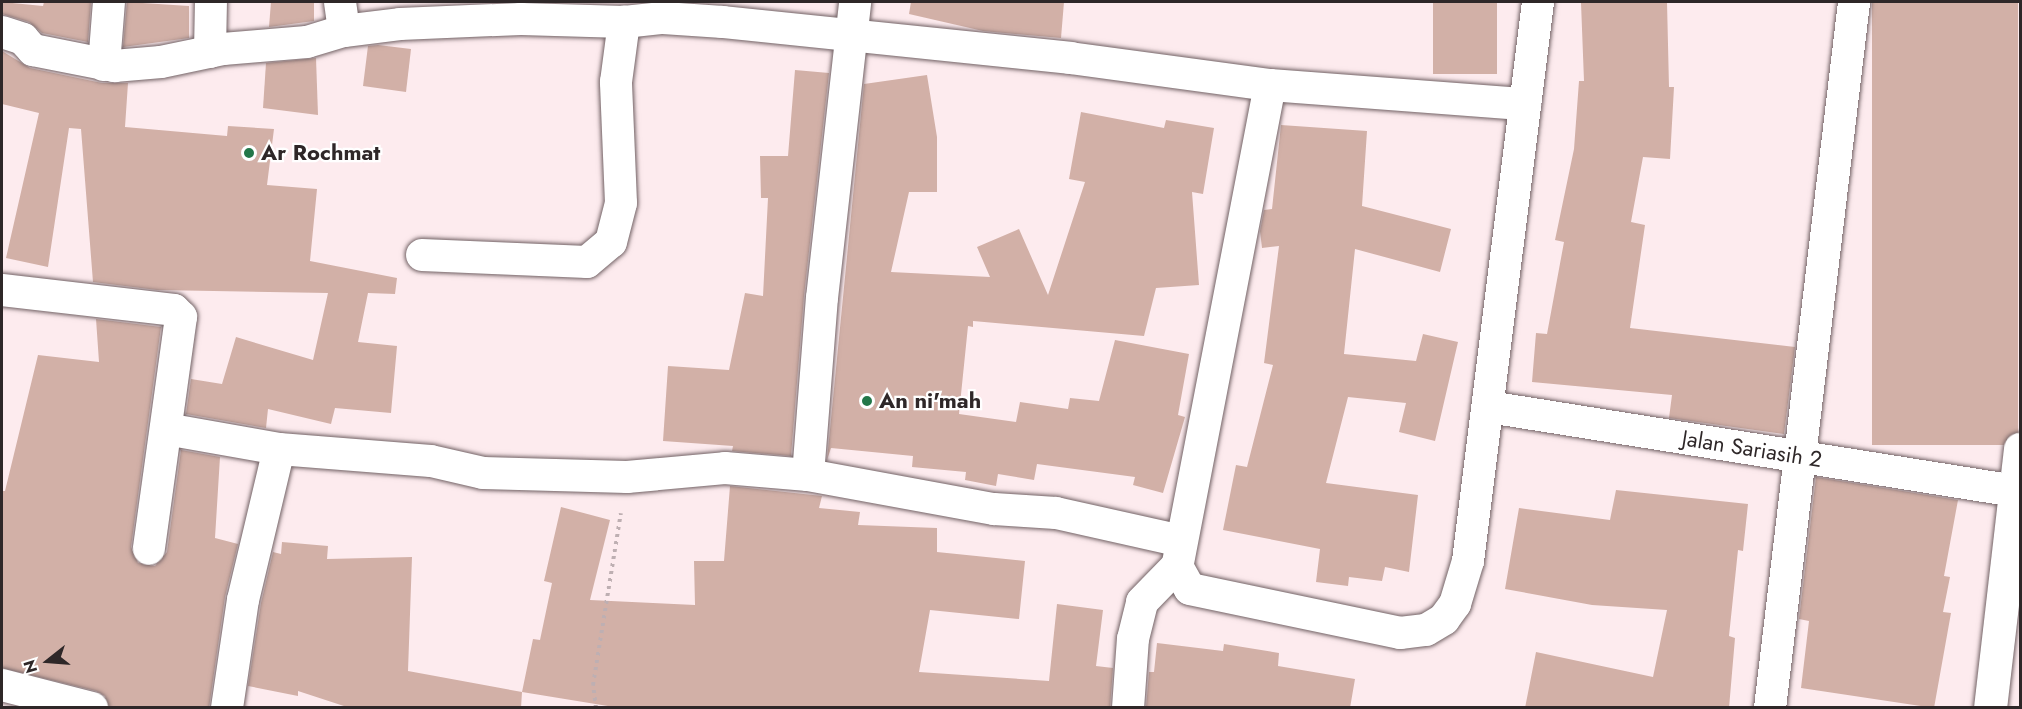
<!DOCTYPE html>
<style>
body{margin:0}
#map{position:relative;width:2022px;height:709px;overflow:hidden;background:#fdebee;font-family:Jost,sans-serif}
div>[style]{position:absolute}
.building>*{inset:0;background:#d2b0a7;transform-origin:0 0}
.path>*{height:4px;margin-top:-2px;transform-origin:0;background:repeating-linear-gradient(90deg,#beafb2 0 3px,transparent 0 7.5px)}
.roads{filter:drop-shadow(0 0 2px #726265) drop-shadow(0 0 2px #726265)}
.street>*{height:32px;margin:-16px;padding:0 16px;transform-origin:16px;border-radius:16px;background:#fff}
.secondary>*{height:33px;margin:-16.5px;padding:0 16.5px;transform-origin:16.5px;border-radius:16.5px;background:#fff}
.dots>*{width:16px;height:16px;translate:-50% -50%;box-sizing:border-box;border:3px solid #fff;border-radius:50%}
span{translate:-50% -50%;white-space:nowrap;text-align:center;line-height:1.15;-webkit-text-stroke:4.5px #fff;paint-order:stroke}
.poi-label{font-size:22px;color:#2e2728;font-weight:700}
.left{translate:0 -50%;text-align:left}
.street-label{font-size:22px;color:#2e2728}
.frame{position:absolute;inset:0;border:3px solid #2e2728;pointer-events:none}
.north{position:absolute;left:18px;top:631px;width:60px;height:60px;-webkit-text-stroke:4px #fff;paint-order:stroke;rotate:253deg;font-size:16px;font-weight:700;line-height:24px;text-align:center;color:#2e2728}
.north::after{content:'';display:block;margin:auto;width:21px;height:27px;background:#2e2728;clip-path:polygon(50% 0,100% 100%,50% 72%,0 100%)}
</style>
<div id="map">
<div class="building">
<div style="clip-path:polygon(2px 2px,43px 6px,44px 2px,91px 2px,88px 42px,42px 33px,29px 22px,2px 14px)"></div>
<div style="clip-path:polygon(127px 2px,189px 6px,189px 38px,123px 47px)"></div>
<div style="clip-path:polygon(271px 2px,314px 2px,314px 21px,269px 27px)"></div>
<div style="clip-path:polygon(911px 2px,1064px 2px,1061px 38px,983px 31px,909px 14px)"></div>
<div style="left:1433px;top:2px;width:64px;height:72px"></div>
<div style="clip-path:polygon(1667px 2px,1669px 87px,1674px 87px,1670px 159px,1643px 157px,1631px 222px,1645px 225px,1630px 328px,1795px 347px,1784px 434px,1669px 418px,1672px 395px,1532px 382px,1536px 333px,1547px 334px,1564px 242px,1555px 240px,1574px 149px,1579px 81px,1584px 81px,1581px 3px)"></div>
<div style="left:1872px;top:2px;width:146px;height:443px"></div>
<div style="clip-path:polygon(378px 45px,411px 49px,406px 92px,363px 86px,368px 46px)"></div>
<div style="clip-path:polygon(2px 51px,30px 68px,102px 83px,128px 83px,125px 127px,227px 136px,228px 126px,274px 129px,267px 185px,317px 189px,310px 261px,397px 278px,395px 294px,368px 293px,358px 342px,397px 346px,391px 413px,335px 408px,331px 424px,268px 409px,266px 428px,186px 414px,191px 379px,222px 384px,236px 337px,313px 360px,328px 293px,157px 290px,93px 282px,81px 129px,69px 128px,48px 267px,6px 258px,39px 113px,2px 104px)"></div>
<div style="clip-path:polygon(316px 58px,318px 115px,263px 108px,266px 63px)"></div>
<div style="clip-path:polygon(795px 70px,829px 73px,804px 296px,791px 456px,732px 451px,733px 446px,663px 441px,668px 366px,729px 370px,745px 293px,763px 296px,768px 198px,761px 198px,760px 156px,788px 156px)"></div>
<div style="clip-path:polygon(927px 75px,937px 137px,937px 192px,909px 192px,891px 272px,990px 277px,977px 247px,1019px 229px,1048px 295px,1085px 182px,1069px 179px,1081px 112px,1164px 128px,1166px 120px,1214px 128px,1203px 194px,1192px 192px,1199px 285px,1156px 288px,1144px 336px,973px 321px,973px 327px,968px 326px,959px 414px,1016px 422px,1020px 402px,1068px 409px,1070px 398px,1099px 401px,1115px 340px,1189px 354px,1178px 415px,1185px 417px,1163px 493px,1133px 485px,1135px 477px,1037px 464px,1034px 480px,998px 474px,996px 486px,965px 480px,966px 472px,912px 467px,913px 456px,831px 448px,827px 460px,864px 84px)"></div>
<div style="clip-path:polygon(1281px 125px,1367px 131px,1362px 206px,1451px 229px,1440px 272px,1355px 249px,1344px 354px,1416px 361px,1423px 334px,1458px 342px,1435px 441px,1399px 432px,1406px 403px,1348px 397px,1326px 483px,1418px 495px,1409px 572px,1385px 567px,1382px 581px,1349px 577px,1348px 586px,1316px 582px,1320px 549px,1223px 530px,1236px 465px,1247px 467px,1273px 365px,1264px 363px,1279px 246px,1262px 248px,1260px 231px,1264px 210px,1272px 209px)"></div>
<div style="clip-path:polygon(96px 319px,161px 327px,131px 547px,138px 563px,155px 566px,167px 552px,181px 450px,220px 457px,215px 538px,238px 544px,225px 597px,209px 708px,109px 708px,105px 696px,96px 691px,2px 668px,2px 491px,5px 491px,38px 355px,99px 362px)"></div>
<div style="clip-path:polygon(1816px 477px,1958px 500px,1944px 576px,1950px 577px,1943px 612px,1951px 613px,1934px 708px,1801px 688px,1809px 621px,1799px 619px)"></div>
<div style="clip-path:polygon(730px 486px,822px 496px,819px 508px,860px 512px,858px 525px,937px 528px,937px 552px,1025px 561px,1019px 619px,930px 610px,919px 672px,1049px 681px,1057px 604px,1103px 610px,1096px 666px,1113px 668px,1110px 708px,620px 708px,522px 692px,521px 708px,350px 708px,298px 691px,298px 696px,248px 686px,261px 603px,273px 552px,281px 554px,282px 542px,328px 546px,327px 559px,412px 557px,408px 671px,522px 692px,533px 639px,540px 640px,552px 583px,544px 581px,561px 507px,610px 520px,590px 600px,695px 605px,694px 561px,724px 561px)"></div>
<div style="clip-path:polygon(1616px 490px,1748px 504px,1743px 551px,1738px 550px,1729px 636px,1735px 638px,1729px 708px,1525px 708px,1536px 652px,1653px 677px,1667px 610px,1592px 605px,1505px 589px,1519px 508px,1610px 520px)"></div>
<div style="clip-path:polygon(1157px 643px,1223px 651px,1224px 644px,1279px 653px,1278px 666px,1355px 679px,1350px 708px,1146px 708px,1149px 672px,1154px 672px)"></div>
</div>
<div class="path">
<div style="left:596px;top:708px;width:23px;rotate:-97deg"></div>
<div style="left:593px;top:685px;width:174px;rotate:-80.8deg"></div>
</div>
<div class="roads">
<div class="street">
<div style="left:340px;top:2px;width:29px;rotate:82deg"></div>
<div style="left:2px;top:32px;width:22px;rotate:18deg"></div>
<div style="left:23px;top:39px;width:15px;rotate:48deg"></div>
<div style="left:33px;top:50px;width:83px;rotate:11.2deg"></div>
<div style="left:114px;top:66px;width:47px;rotate:-4.9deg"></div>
<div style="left:161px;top:62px;width:63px;rotate:-11.8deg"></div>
<div style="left:223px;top:49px;width:84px;rotate:-4.8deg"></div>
<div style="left:307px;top:42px;width:39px;rotate:-17deg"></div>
<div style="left:344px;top:31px;width:56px;rotate:-7.1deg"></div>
<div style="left:400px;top:24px;width:121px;rotate:-2.4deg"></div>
<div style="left:521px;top:19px;width:103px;rotate:1.7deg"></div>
<div style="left:210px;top:52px;width:50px;rotate:-88.9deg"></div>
<div style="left:104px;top:65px;width:63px;rotate:-85.5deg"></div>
<div style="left:1270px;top:85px;width:490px;rotate:100.9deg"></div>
<div style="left:1177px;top:566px;width:26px;rotate:61deg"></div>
<div style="left:1190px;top:589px;width:215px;rotate:11.8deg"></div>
<div style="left:1400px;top:633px;width:26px;rotate:-7deg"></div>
<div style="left:1426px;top:630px;width:21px;rotate:-31deg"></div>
<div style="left:1444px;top:619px;width:19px;rotate:-54deg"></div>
<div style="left:1455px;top:604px;width:45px;rotate:-73.2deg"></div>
<div style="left:1468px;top:561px;width:563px;rotate:-82.86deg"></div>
<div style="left:422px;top:255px;width:165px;rotate:2.4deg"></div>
<div style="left:587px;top:262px;width:31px;rotate:-40deg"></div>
<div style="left:611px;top:242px;width:40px;rotate:-75.6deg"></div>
<div style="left:621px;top:203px;width:121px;rotate:-92.4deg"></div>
<div style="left:616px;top:82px;width:61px;rotate:-82.4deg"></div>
<div style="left:624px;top:22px;width:39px;rotate:-6deg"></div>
<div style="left:663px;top:18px;width:60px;rotate:3.8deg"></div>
<div style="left:723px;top:22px;width:349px;rotate:5.9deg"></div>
<div style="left:1070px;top:58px;width:202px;rotate:7.7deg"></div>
<div style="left:1270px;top:85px;width:256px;rotate:4.3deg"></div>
<div style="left:2px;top:290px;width:173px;rotate:6.6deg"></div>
<div style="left:174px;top:310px;width:10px;rotate:45deg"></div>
<div style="left:181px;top:317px;width:234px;rotate:97.9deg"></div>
<div style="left:1489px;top:407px;width:533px;rotate:9.07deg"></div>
<div style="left:166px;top:429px;width:115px;rotate:10deg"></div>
<div style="left:279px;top:449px;width:152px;rotate:4.5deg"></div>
<div style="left:431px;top:461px;width:53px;rotate:13deg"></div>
<div style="left:483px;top:473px;width:144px;rotate:1.6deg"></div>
<div style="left:627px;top:477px;width:98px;rotate:-5.2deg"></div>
<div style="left:725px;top:468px;width:83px;rotate:4.8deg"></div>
<div style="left:808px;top:475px;width:189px;rotate:10.4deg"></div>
<div style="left:994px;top:509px;width:62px;rotate:3.7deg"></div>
<div style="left:1056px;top:513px;width:128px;rotate:12.6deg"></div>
<div style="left:808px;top:475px;width:178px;rotate:-85.5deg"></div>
<div style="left:822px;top:298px;width:298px;rotate:-83.6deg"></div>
<div style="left:2px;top:685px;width:93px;rotate:14.3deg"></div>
<div style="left:227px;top:708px;width:109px;rotate:-81.6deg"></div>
<div style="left:243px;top:600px;width:155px;rotate:-76.6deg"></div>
<div style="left:1128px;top:708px;width:69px;rotate:-85.9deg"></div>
<div style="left:1133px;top:639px;width:38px;rotate:-76deg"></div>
<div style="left:1142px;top:602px;width:50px;rotate:-45.8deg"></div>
<div style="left:1770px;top:708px;width:711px;rotate:-83.21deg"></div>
</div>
<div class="secondary">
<div style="left:1990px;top:708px;width:261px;rotate:-83.4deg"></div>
</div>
</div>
<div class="dots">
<div style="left:249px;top:153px;background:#237749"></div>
<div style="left:867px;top:401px;background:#237749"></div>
</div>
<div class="poi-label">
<span class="left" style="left:261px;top:153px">Ar Rochmat</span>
<span class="left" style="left:879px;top:401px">An ni'mah</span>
</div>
<div class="street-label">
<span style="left:1752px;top:449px;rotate:9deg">Jalan Sariasih 2</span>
</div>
<div class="frame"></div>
<div class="north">N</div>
</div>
